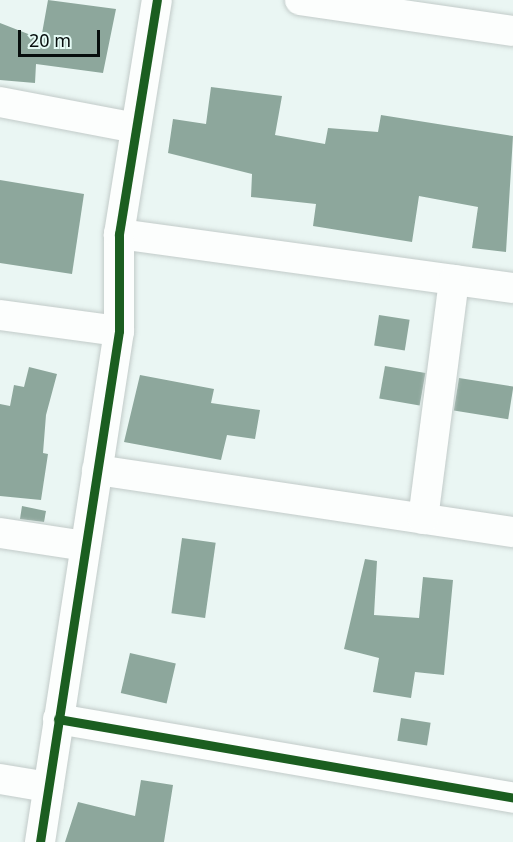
<!DOCTYPE html>
<style>
body{margin:0}
#map{position:relative;width:513px;height:842px;overflow:hidden;background:#eaf6f3;font-family:"Noto Sans",sans-serif}
div>[style]{position:absolute}
.building>*{inset:0;background:#8da79c;transform-origin:0 0}
.roads{filter:drop-shadow(0 0 2px #c2cbc9) drop-shadow(0 0 2px #c2cbc9)}
.street>*{height:30px;margin:-15px;padding:0 15px;transform-origin:15px;border-radius:15px;background:#fcfefd}
.cycleway>*{height:9px;margin:-4.5px;padding:0 4.5px;transform-origin:4.5px;border-radius:4.5px;background:#1b5e20}
span{translate:-50% -50%;white-space:nowrap;text-align:center;line-height:1.15;-webkit-text-stroke:6px #e5fbf5;paint-order:stroke}
.scale{position:absolute;left:18px;top:30px;width:82px;height:27px;box-sizing:border-box;border:3px solid #070e0d;border-top:0;padding-left:8px;font-size:18px;line-height:21px;white-space:nowrap;color:#070e0d;-webkit-text-stroke:4px #e5fbf5;paint-order:stroke}
</style>
<div id="map">
<div class="building">
<div style="clip-path:polygon(48px 0,116px 9px,103px 73px,36px 64px,35px 83px,0 80px,0 23px,41px 39px)"></div>
<div style="clip-path:polygon(211px 87px,282px 96px,275px 135px,325px 144px,328px 128px,378px 132px,381px 115px,513px 136px,506px 252px,472px 248px,478px 207px,419px 196px,412px 242px,313px 226px,316px 204px,251px 197px,252px 174px,168px 153px,173px 119px,206px 124px)"></div>
<div style="clip-path:polygon(0 180px,84px 194px,72px 274px,0 263px)"></div>
<div style="left:379px;top:315px;width:31px;height:31px;rotate:9deg"></div>
<div style="left:385px;top:366px;width:41px;height:33px;rotate:10deg"></div>
<div style="clip-path:polygon(29px 367px,57px 374px,46px 415px,43px 453px,48px 454px,41px 500px,0 496px,0 404px,10px 406px,14px 385px,24px 387px)"></div>
<div style="clip-path:polygon(140px 375px,214px 389px,211px 403px,260px 410px,255px 439px,227px 435px,221px 460px,124px 442px)"></div>
<div style="left:459px;top:378px;width:55px;height:33px;rotate:9deg"></div>
<div style="clip-path:polygon(22px 506px,46px 511px,44px 522px,20px 519px)"></div>
<div style="left:182px;top:538px;width:34px;height:76px;rotate:8deg"></div>
<div style="clip-path:polygon(365px 559px,377px 561px,374px 615px,419px 618px,423px 577px,453px 580px,444px 675px,415px 672px,411px 698px,373px 692px,379px 658px,344px 649px)"></div>
<div style="left:130px;top:653px;width:47px;height:41px;rotate:13deg"></div>
<div style="left:401px;top:718px;width:30px;height:23px;rotate:9deg"></div>
<div style="clip-path:polygon(141px 780px,173px 785px,164px 842px,65px 842px,78px 802px,135px 816px)"></div>
</div>
<div class="roads">
<div class="street">
<div style="left:300px;top:0;width:215px;rotate:8.3deg"></div>
<div style="left:0;top:102px;width:138px;rotate:10.8deg"></div>
<div style="left:119px;top:234px;width:398px;rotate:7.8deg"></div>
<div style="left:0;top:315px;width:120px;rotate:7.7deg"></div>
<div style="left:97px;top:470px;width:421px;rotate:8.5deg"></div>
<div style="left:423px;top:519px;width:241px;rotate:-82.6deg"></div>
<div style="left:0;top:533px;width:86px;rotate:8.7deg"></div>
<div style="left:58px;top:719px;width:462px;rotate:9.8deg"></div>
<div style="left:0;top:779px;width:49px;rotate:9.5deg"></div>
<div style="left:40px;top:842px;width:517px;rotate:-81.21deg"></div>
<div style="left:119px;top:331px;width:97px;rotate:-90deg"></div>
<div style="left:119px;top:234px;width:237px;rotate:-80.8deg"></div>
</div>
</div>
<div class="cycleway">
<div style="left:58px;top:719px;width:462px;rotate:9.8deg"></div>
<div style="left:40px;top:842px;width:517px;rotate:-81.21deg"></div>
<div style="left:119px;top:331px;width:97px;rotate:-90deg"></div>
<div style="left:119px;top:234px;width:237px;rotate:-80.8deg"></div>
</div>
<div class="scale">20 m</div>
</div>
